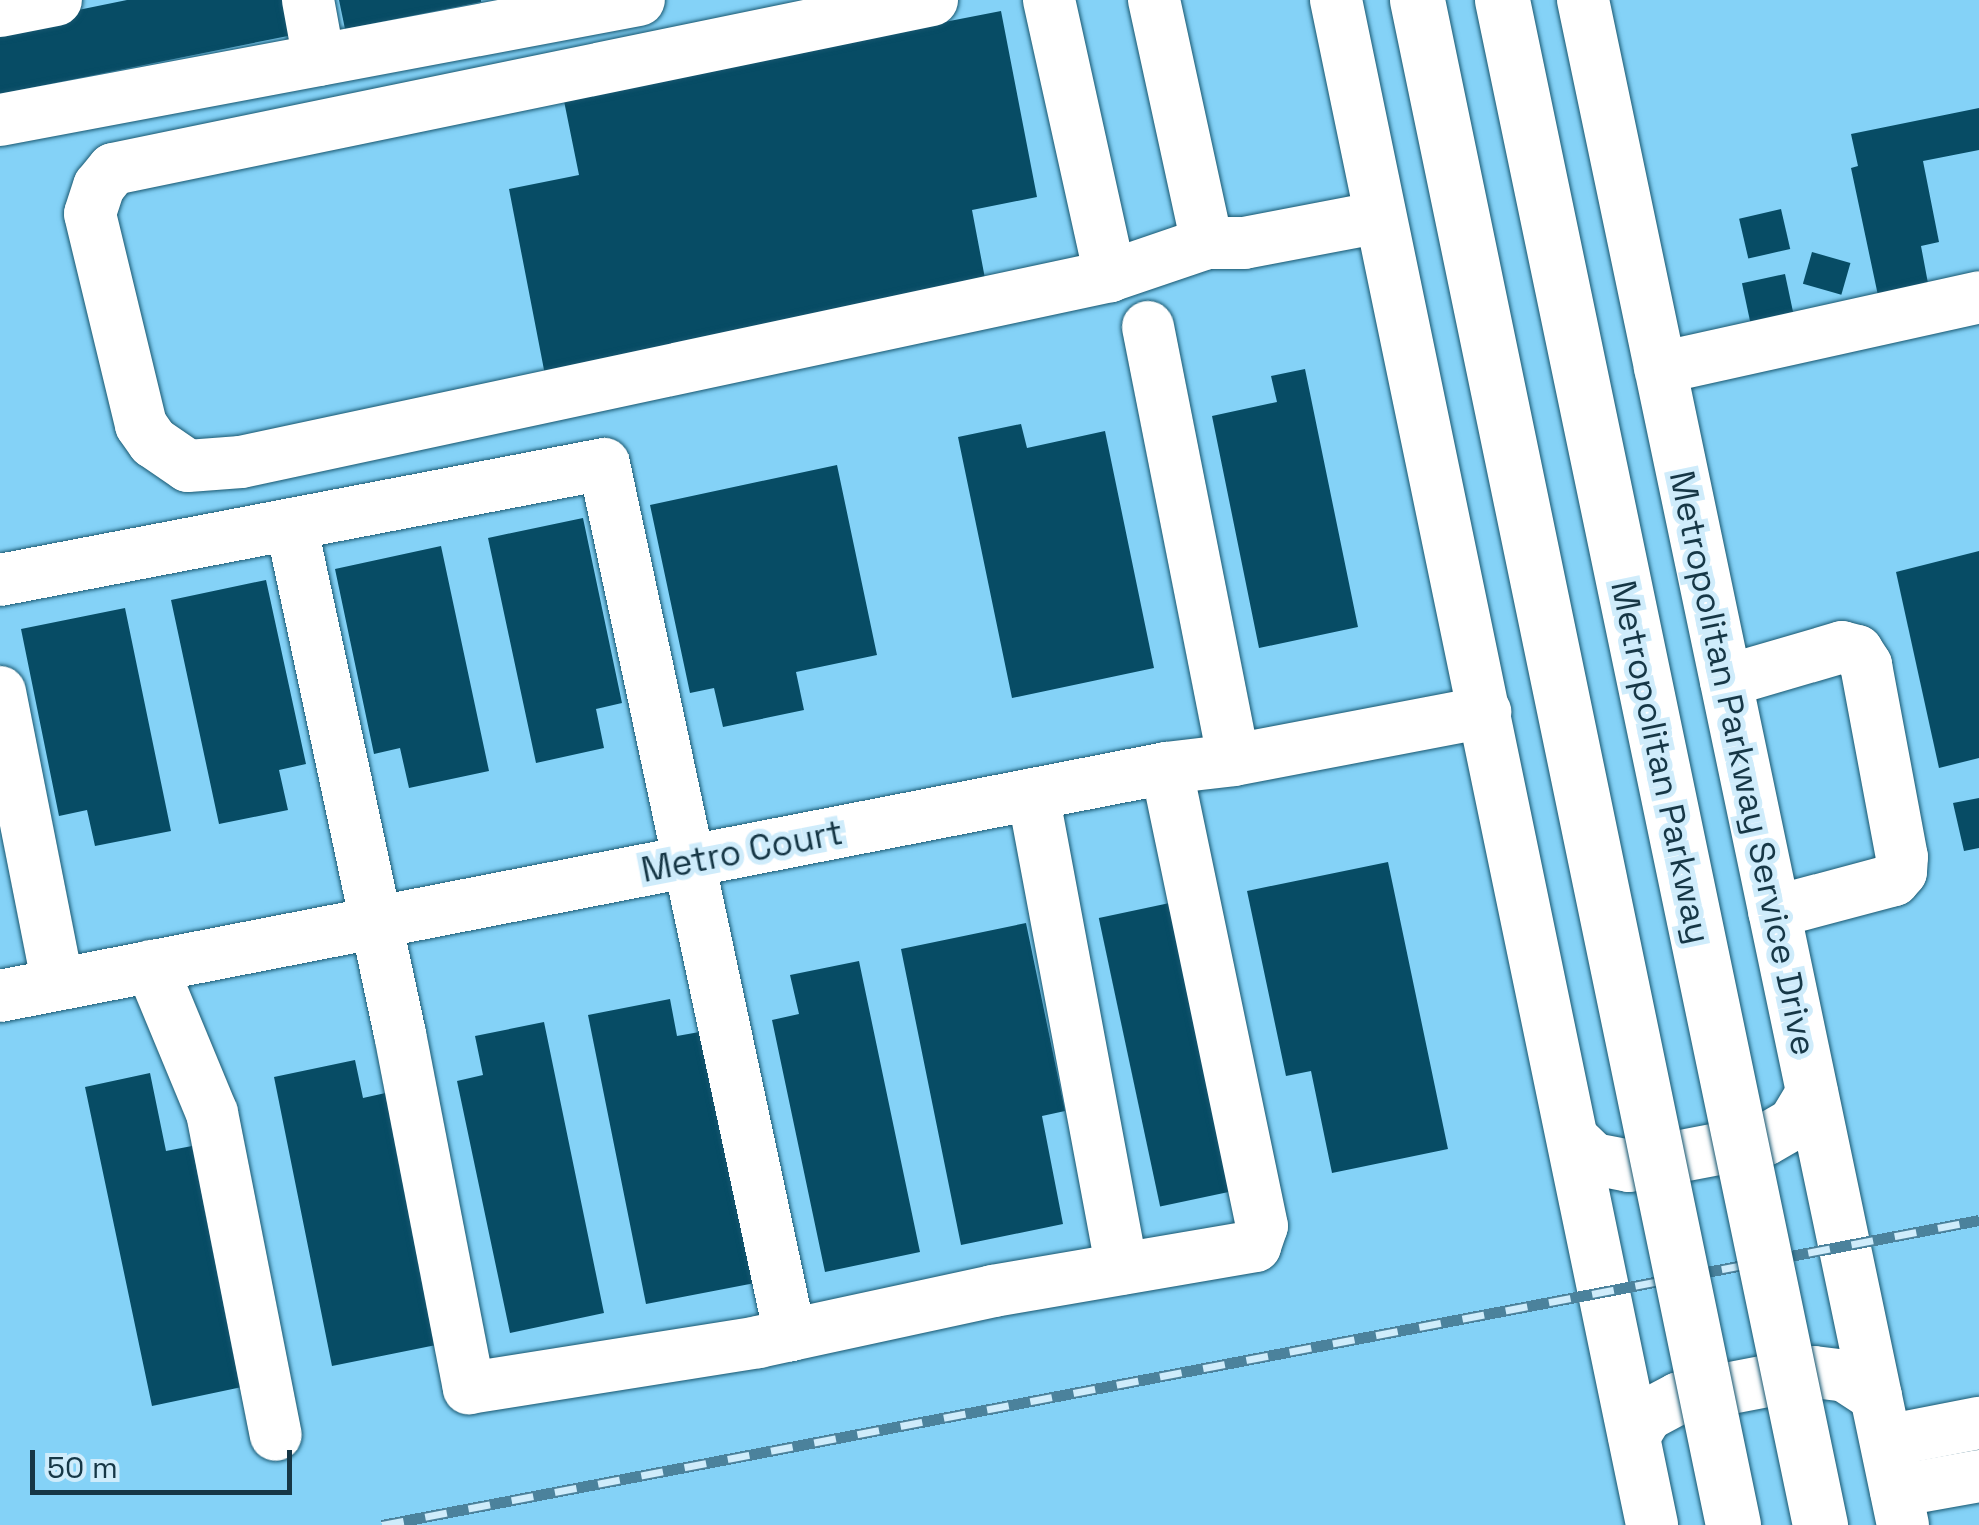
<!DOCTYPE html>
<style>
body{margin:0}
#map{position:relative;width:1979px;height:1525px;overflow:hidden;background:#84d2f7;font-family:"Space Grotesk",sans-serif}
div>[style]{position:absolute}
.building>*{inset:0;background:#074c65;transform-origin:0 0}
.roads{filter:drop-shadow(0 0 2px #185770) drop-shadow(0 0 2px #185770)}
.minor>*{height:52px;margin:-26px;padding:0 26px;transform-origin:26px;border-radius:26px;background:#fff}
.rail>*{height:11px;margin-top:-5.5px;transform-origin:0;background:repeating-linear-gradient(90deg,#cfecfb 0 22px,#4b829c 0 44px);box-sizing:border-box;border-block:2px solid #4b829c}
.bridges{filter:drop-shadow(0 0 2px #185770) drop-shadow(0 0 2px #185770)}
.major-bridge>*{height:55px;margin:-27.5px;padding:0 27.5px;transform-origin:27.5px;border-radius:27.5px;background:#fff}
span{translate:-50% -50%;white-space:nowrap;text-align:center;line-height:1.15;-webkit-text-stroke:10px #cfecfb;paint-order:stroke}
.street-label{font-size:35px;color:#163746}
.scale{position:absolute;left:30px;top:1450px;width:262px;height:45px;box-sizing:border-box;border:5px solid #163746;border-top:0;padding-left:12px;font-size:30px;line-height:35px;white-space:nowrap;color:#163746;-webkit-text-stroke:8px #cfecfb;paint-order:stroke}
</style>
<div id="map">
<div class="building">
<div style="clip-path:polygon(127px 0,286px 0,293px 35px,0 94px,0 26px)"></div>
<div style="clip-path:polygon(339px 0,481px 0,481px 2px,345px 29px)"></div>
<div style="clip-path:polygon(1001px 11px,1037px 197px,972px 210px,987px 289px,545px 375px,509px 189px,579px 175px,563px 96px)"></div>
<div style="clip-path:polygon(1979px 108px,1979px 150px,1923px 161px,1939px 242px,1921px 246px,1930px 294px,1880px 305px,1851px 168px,1858px 166px,1851px 134px)"></div>
<div style="left:1781px;top:209px;width:41px;height:43px;rotate:77deg"></div>
<div style="left:1812px;top:252px;width:40px;height:33px;rotate:16deg"></div>
<div style="left:1785px;top:274px;width:48px;height:44px;rotate:78deg"></div>
<div style="clip-path:polygon(1305px 369px,1358px 627px,1259px 648px,1212px 416px,1277px 402px,1271px 376px)"></div>
<div style="clip-path:polygon(1021px 424px,1027px 448px,1105px 431px,1154px 668px,1012px 698px,958px 437px)"></div>
<div style="clip-path:polygon(837px 465px,877px 655px,796px 672px,804px 710px,723px 727px,714px 688px,690px 693px,650px 505px)"></div>
<div style="clip-path:polygon(583px 518px,622px 703px,596px 709px,604px 748px,536px 763px,488px 538px)"></div>
<div style="clip-path:polygon(441px 546px,489px 771px,409px 788px,400px 748px,374px 754px,335px 569px)"></div>
<div style="clip-path:polygon(1979px 551px,1979px 758px,1939px 768px,1896px 572px)"></div>
<div style="clip-path:polygon(266px 580px,306px 764px,279px 770px,288px 810px,219px 824px,171px 600px)"></div>
<div style="clip-path:polygon(125px 608px,171px 831px,95px 846px,87px 810px,59px 816px,21px 629px)"></div>
<div style="clip-path:polygon(1979px 798px,1979px 848px,1964px 851px,1953px 803px)"></div>
<div style="clip-path:polygon(1388px 862px,1448px 1149px,1332px 1173px,1311px 1071px,1286px 1076px,1247px 891px)"></div>
<div style="left:1179px;top:901px;width:295px;height:82px;rotate:78deg"></div>
<div style="clip-path:polygon(1026px 923px,1065px 1111px,1042px 1116px,1063px 1224px,961px 1245px,901px 949px)"></div>
<div style="clip-path:polygon(859px 961px,920px 1252px,825px 1272px,772px 1020px,799px 1014px,790px 975px)"></div>
<div style="clip-path:polygon(670px 999px,677px 1036px,705px 1031px,755px 1283px,646px 1304px,588px 1015px)"></div>
<div style="clip-path:polygon(544px 1022px,604px 1313px,510px 1333px,457px 1081px,483px 1075px,475px 1036px)"></div>
<div style="clip-path:polygon(355px 1060px,363px 1098px,390px 1092px,441px 1344px,332px 1366px,274px 1077px)"></div>
<div style="clip-path:polygon(150px 1073px,166px 1151px,192px 1146px,242px 1387px,152px 1406px,85px 1087px)"></div>
</div>
<div class="roads">
<div class="minor">
<div style="left:308px;top:0;width:61px;rotate:79.6deg"></div>
<div style="left:932px;top:0;width:836px;rotate:168.34deg"></div>
<div style="left:113px;top:169px;width:22px;rotate:129deg"></div>
<div style="left:99px;top:186px;width:29px;rotate:108deg"></div>
<div style="left:90px;top:214px;width:217px;rotate:76.4deg"></div>
<div style="left:141px;top:425px;width:21px;rotate:55deg"></div>
<div style="left:153px;top:442px;width:42px;rotate:34.4deg"></div>
<div style="left:188px;top:466px;width:53px;rotate:-4.3deg"></div>
<div style="left:241px;top:462px;width:889px;rotate:-12.08deg"></div>
<div style="left:1110px;top:276px;width:102px;rotate:-18.8deg"></div>
<div style="left:1207px;top:243px;width:37px"></div>
<div style="left:1244px;top:243px;width:138px;rotate:-10.8deg"></div>
<div style="left:1049px;top:0;width:283px;rotate:77.5deg"></div>
<div style="left:1154px;top:0;width:249px;rotate:77.7deg"></div>
<div style="left:1336px;top:0;width:1557px;rotate:78.29deg"></div>
<div style="left:1583px;top:0;width:1558px;rotate:78.15deg"></div>
<div style="left:0;top:11px;width:57px;rotate:-11.1deg"></div>
<div style="left:0;top:120px;width:650px;rotate:-10.64deg"></div>
<div style="left:1148px;top:327px;width:441px;rotate:78.8deg"></div>
<div style="left:1660px;top:368px;width:327px;rotate:-12.5deg"></div>
<div style="left:291px;top:524px;width:522px;rotate:77.94deg"></div>
<div style="left:400px;top:1034px;width:361px;rotate:79deg"></div>
<div style="left:469px;top:1388px;width:293px;rotate:-9deg"></div>
<div style="left:758px;top:1342px;width:240px;rotate:-12.2deg"></div>
<div style="left:993px;top:1291px;width:266px;rotate:-9.7deg"></div>
<div style="left:1255px;top:1246px;width:21px;rotate:-71deg"></div>
<div style="left:1262px;top:1226px;width:468px;rotate:-101.8deg"></div>
<div style="left:0;top:580px;width:615px;rotate:-10.87deg"></div>
<div style="left:604px;top:464px;width:891px;rotate:77.95deg"></div>
<div style="left:1726px;top:681px;width:121px;rotate:-16.3deg"></div>
<div style="left:1842px;top:647px;width:16px;rotate:15deg"></div>
<div style="left:1857px;top:651px;width:17px;rotate:57deg"></div>
<div style="left:1866px;top:665px;width:195px;rotate:79.4deg"></div>
<div style="left:1902px;top:857px;width:15px;rotate:94deg"></div>
<div style="left:1901px;top:872px;width:11px;rotate:131deg"></div>
<div style="left:1894px;top:880px;width:124px;rotate:165.1deg"></div>
<div style="left:0;top:692px;width:298px;rotate:78.8deg"></div>
<div style="left:1033px;top:794px;width:483px;rotate:79.4deg"></div>
<div style="left:151px;top:966px;width:159px;rotate:67.5deg"></div>
<div style="left:212px;top:1113px;width:328px;rotate:78.8deg"></div>
<div style="left:0;top:996px;width:1188px;rotate:-11.06deg"></div>
<div style="left:1166px;top:768px;width:68px;rotate:-6.7deg"></div>
<div style="left:1234px;top:760px;width:256px;rotate:-10.8deg"></div>
<div style="left:1574px;top:1140px;width:28px;rotate:44deg"></div>
<div style="left:1594px;top:1159px;width:36px;rotate:11deg"></div>
<div style="left:1629px;top:1166px;width:138px;rotate:-10.8deg"></div>
<div style="left:1765px;top:1140px;width:34px;rotate:-30deg"></div>
<div style="left:1794px;top:1123px;width:35px;rotate:-59deg"></div>
<div style="left:1634px;top:1436px;width:25px;rotate:-58deg"></div>
<div style="left:1647px;top:1415px;width:36px;rotate:-28deg"></div>
<div style="left:1679px;top:1398px;width:137px;rotate:-10.9deg"></div>
<div style="left:1814px;top:1372px;width:31px;rotate:7deg"></div>
<div style="left:1845px;top:1376px;width:37px;rotate:33deg"></div>
<div style="left:1886px;top:1441px;width:95px;rotate:-11deg"></div>
<div style="left:1896px;top:1491px;width:84px;rotate:-10.2deg"></div>
</div>
</div>
<div class="rail">
<div style="left:382px;top:1525px;width:1626px;rotate:-10.81deg"></div>
</div>
<div class="bridges">
<div class="major-bridge">
<div style="left:1417px;top:0;width:1557px;rotate:78.29deg"></div>
<div style="left:1502px;top:0;width:1558px;rotate:78.22deg"></div>
</div>
</div>
<div class="street-label">
<span style="left:1661px;top:762px;rotate:78deg">Metropolitan Parkway</span>
<span style="left:1743px;top:763px;rotate:78deg">Metropolitan Parkway Service Drive</span>
<span style="left:742px;top:851px;rotate:-11deg">Metro Court</span>
</div>
<div class="scale">50 m</div>
</div>
